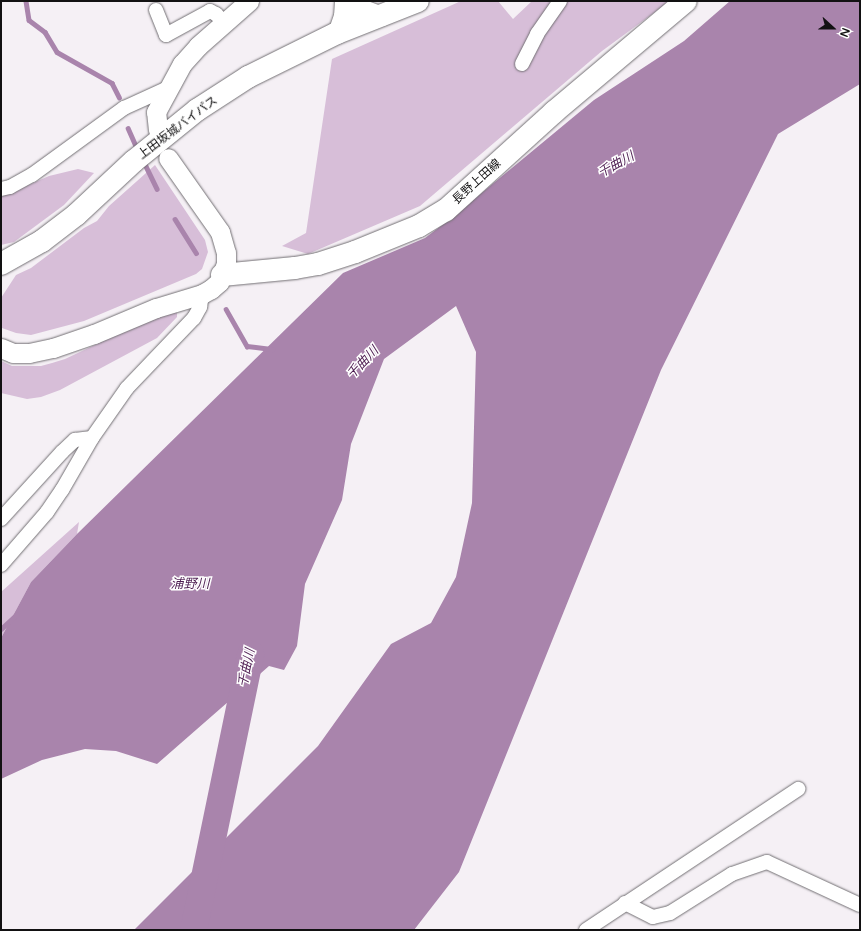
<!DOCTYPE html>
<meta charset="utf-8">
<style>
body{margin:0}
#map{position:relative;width:861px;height:931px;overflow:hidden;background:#f5f0f5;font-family:"Varela Round","Noto Sans JP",sans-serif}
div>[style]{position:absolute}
.green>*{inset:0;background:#d7bed8}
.water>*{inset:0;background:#a984ac}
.stream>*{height:4.5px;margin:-2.25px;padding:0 2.25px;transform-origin:2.25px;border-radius:2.25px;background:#a984ac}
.river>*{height:27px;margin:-13.5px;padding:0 13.5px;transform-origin:13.5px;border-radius:13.5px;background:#a984ac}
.roads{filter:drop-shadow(0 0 1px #726f73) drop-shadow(0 0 1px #726f73)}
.street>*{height:14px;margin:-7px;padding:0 7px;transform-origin:7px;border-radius:7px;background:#fff}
.secondary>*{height:19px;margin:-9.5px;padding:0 9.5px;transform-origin:9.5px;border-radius:9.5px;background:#fff}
.primary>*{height:22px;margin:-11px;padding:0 11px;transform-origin:11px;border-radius:11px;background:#fff}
.highway>*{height:22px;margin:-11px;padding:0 11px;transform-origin:11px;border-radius:11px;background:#fff}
span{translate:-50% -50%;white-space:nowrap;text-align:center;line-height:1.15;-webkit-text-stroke:3px #fff;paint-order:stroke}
.street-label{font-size:12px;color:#121112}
.water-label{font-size:13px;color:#4e1e52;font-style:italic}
.frame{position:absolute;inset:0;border:2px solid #121112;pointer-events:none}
.north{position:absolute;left:813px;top:8px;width:40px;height:40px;-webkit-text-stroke:3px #fff;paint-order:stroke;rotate:111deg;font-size:11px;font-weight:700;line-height:16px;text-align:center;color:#121112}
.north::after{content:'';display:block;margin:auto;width:14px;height:18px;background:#121112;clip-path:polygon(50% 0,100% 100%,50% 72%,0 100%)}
</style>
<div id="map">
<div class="green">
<div style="clip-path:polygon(461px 1px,498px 1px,513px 19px,532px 1px,670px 1px,602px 51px,420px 206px,308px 254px,282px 246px,306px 233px,332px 59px)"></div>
<div style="clip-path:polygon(155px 165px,205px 240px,208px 252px,202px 269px,196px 274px,84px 321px,31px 335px,16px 333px,2px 328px,1px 326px,1px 298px,16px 275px,31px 268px,84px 228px,97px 221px,109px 206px)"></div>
<div style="clip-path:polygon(78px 169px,94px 173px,64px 205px,14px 242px,1px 245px,1px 197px,49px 176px)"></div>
<div style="clip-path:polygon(172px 311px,177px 312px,177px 317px,157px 338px,60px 390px,41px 397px,27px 399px,1px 393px,1px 361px,12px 366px,41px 366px,52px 363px,65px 359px,150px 319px)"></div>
<div style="clip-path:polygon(79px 522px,77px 534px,31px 582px,1px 638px,1px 592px)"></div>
</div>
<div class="water">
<div style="clip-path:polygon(730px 1px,860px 1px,860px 84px,778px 134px,661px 370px,459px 872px,414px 930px,134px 930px,318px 746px,391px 644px,431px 623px,456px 577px,472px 503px,476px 352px,456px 306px,384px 359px,351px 444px,342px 500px,305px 584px,297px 646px,284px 670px,269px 666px,157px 764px,116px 751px,85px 749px,42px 760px,1px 779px,1px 638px,31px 582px,77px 534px,343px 273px,425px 238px,449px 220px,594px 100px,684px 41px)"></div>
</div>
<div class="stream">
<div style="left:26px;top:1px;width:19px;rotate:81deg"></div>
<div style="left:29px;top:20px;width:20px;rotate:37deg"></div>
<div style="left:45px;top:32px;width:23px;rotate:59deg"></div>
<div style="left:57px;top:52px;width:63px;rotate:29.4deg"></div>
<div style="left:112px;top:83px;width:16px;rotate:63deg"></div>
<div style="left:128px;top:128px;width:24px;rotate:66deg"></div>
<div style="left:143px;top:160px;width:32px;rotate:64deg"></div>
<div style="left:175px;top:219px;width:40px;rotate:58deg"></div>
<div style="left:226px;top:309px;width:43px;rotate:60.4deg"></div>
<div style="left:247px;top:346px;width:26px;rotate:7deg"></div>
<div style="left:1px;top:629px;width:21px;rotate:-43deg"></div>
</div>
<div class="river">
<div style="left:193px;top:930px;width:282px;rotate:-78.3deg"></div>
</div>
<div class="roads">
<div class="street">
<div style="left:156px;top:10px;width:27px;rotate:68deg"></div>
<div style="left:166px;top:35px;width:50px;rotate:-28.6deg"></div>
<div style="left:210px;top:11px;width:7px;rotate:27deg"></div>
<div style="left:216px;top:14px;width:12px;rotate:48deg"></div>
<div style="left:522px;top:64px;width:34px;rotate:-63deg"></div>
<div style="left:537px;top:34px;width:40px;rotate:-55.1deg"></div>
<div style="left:1px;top:189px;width:9px;rotate:-13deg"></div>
<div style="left:10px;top:187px;width:25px;rotate:-29deg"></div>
<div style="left:32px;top:175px;width:114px;rotate:-36.1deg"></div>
<div style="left:124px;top:108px;width:48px;rotate:-24.4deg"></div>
<div style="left:1px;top:519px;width:91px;rotate:-47.7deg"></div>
<div style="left:62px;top:452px;width:18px;rotate:-43deg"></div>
<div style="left:75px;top:440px;width:17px;rotate:-7deg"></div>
<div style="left:1px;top:565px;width:70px;rotate:-49deg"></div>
<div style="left:47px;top:512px;width:27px;rotate:-56deg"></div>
<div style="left:62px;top:490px;width:60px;rotate:-60deg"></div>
<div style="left:92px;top:438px;width:61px;rotate:-55deg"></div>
<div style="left:127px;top:388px;width:97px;rotate:-46.3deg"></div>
<div style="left:194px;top:318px;width:13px;rotate:-61deg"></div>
<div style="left:200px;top:307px;width:13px;rotate:-81deg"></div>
<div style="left:625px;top:903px;width:31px;rotate:27deg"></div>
<div style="left:653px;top:917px;width:17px;rotate:-13deg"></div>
<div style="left:670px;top:913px;width:73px;rotate:-32.2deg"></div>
<div style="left:732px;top:874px;width:37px;rotate:-19deg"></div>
<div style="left:767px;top:862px;width:102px;rotate:24.8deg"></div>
<div style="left:586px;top:930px;width:255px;rotate:-33.6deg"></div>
</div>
<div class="secondary">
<div style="left:352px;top:1px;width:8px;rotate:45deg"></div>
<div style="left:358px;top:7px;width:25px;rotate:21deg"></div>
<div style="left:337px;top:33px;width:18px;rotate:-71deg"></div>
<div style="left:343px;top:16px;width:15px;rotate:-86deg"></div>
<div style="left:158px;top:130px;width:18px;rotate:-96deg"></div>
<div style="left:156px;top:112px;width:55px;rotate:-61.6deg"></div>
<div style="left:182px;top:64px;width:24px;rotate:-48deg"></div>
<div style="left:198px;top:46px;width:68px;rotate:-41.4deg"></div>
<div style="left:1px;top:348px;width:13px;rotate:23deg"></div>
<div style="left:13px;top:353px;width:16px"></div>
<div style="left:29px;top:353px;width:25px;rotate:-12deg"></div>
<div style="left:53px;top:348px;width:43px;rotate:-18.9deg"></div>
<div style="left:94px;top:334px;width:67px;rotate:-22.8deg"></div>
<div style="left:156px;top:308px;width:48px;rotate:-16.9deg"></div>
<div style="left:202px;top:294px;width:10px;rotate:-29deg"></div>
<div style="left:211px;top:289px;width:11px;rotate:-41deg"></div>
<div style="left:219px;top:282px;width:19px;rotate:-69deg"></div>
<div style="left:226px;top:264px;width:11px;rotate:-90deg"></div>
<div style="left:226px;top:253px;width:22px;rotate:-106deg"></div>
<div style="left:220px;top:232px;width:90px;rotate:-125.1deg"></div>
</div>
<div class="primary">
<div style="left:222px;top:275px;width:73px;rotate:-5.5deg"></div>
<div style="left:295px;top:268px;width:23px;rotate:-10deg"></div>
<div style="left:318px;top:264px;width:39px;rotate:-18deg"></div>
<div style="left:355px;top:252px;width:69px;rotate:-22.1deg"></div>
<div style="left:419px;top:226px;width:31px;rotate:-31deg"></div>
<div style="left:446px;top:210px;width:146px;rotate:-42.2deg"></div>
<div style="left:554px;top:112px;width:172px;rotate:-40.1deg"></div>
</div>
<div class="highway">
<div style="left:1px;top:264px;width:47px;rotate:-29.3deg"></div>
<div style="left:42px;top:241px;width:43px;rotate:-37.4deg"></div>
<div style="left:76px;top:215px;width:79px;rotate:-43deg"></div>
<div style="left:134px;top:161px;width:81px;rotate:-39deg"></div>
<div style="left:197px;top:110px;width:61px;rotate:-32.9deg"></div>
<div style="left:248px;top:77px;width:99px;rotate:-26.3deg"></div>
<div style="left:337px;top:33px;width:87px;rotate:-21.6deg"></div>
</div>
</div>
<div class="street-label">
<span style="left:178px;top:128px;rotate:-37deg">上田坂城バイパス</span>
<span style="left:477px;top:182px;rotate:-42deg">長野上田線</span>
</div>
<div class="water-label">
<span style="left:616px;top:165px;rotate:-29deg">千曲川</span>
<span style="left:363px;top:363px;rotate:-46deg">千曲川</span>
<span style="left:190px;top:584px">浦野川</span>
<span style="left:247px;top:668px;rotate:-78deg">千曲川</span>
</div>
<div class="frame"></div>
<div class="north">N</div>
</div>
